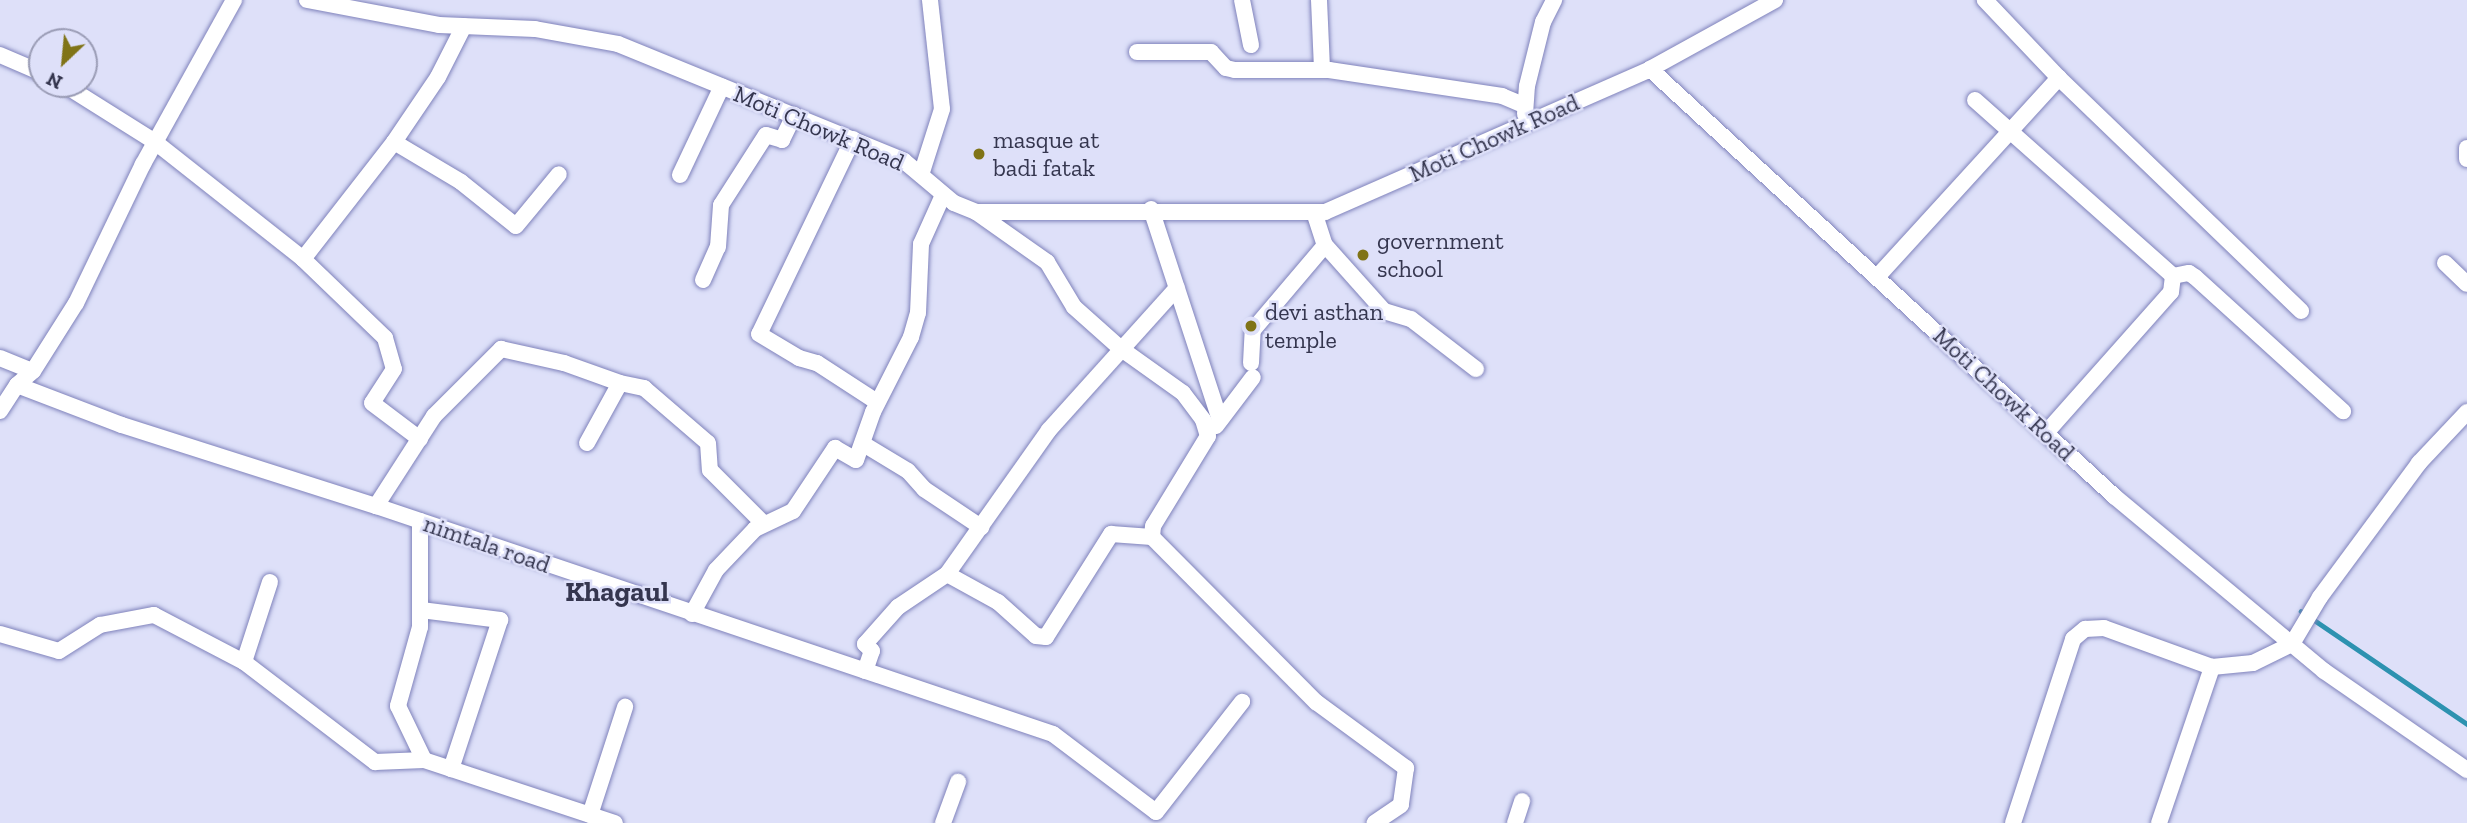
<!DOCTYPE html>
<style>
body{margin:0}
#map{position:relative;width:2467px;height:823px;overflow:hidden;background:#dee0f9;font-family:"Zilla Slab",serif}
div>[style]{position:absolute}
.stream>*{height:4.5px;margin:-2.25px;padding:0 2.25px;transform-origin:2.25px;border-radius:2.25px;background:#2d92b0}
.roads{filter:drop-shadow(0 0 2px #7f82bb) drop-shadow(0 0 2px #7f82bb)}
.minor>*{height:16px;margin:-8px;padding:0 8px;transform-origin:8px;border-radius:8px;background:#fff}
.dots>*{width:19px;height:19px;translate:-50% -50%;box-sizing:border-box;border:4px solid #dee0f9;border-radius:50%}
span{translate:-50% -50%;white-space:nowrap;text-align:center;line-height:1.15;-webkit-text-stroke:5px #dee0f9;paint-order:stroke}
.street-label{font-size:24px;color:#35364f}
.poi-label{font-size:24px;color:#35364f}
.left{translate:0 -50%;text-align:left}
.quarter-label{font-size:28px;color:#35364f;font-weight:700}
.north{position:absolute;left:28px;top:28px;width:70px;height:70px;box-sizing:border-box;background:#dee0f9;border:2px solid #9a9cb5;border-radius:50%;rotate:206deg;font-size:19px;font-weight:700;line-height:28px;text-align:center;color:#35364f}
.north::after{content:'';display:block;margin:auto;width:24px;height:32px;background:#807417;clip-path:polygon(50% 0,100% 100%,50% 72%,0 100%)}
</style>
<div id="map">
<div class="stream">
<div style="left:2301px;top:611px;width:201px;rotate:34.2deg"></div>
</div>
<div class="roads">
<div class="minor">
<div style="left:234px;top:0;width:188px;rotate:119deg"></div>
<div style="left:143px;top:164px;width:154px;rotate:115.7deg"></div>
<div style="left:76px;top:303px;width:80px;rotate:122.3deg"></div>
<div style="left:33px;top:371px;width:21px;rotate:139deg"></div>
<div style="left:17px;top:385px;width:112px;rotate:20.9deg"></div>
<div style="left:122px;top:425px;width:267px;rotate:17.7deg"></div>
<div style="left:376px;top:506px;width:714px;rotate:18.61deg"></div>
<div style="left:1053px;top:734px;width:129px;rotate:37.1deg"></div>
<div style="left:1156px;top:812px;width:140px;rotate:-52deg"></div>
<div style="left:307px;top:0;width:134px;rotate:10.7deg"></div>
<div style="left:439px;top:25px;width:96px;rotate:2.4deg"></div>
<div style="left:535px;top:29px;width:84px;rotate:10.2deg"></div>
<div style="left:618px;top:44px;width:309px;rotate:22.2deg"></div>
<div style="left:904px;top:161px;width:65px;rotate:40deg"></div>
<div style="left:954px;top:203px;width:24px;rotate:22deg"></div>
<div style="left:976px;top:212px;width:349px"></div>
<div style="left:1325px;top:212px;width:355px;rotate:-23.7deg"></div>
<div style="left:1650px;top:69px;width:631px;rotate:42.62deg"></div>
<div style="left:2114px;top:496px;width:273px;rotate:39.8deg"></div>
<div style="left:2324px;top:671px;width:174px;rotate:34.7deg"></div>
<div style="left:1242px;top:0;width:46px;rotate:78.7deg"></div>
<div style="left:1319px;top:0;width:70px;rotate:87.5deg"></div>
<div style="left:1137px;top:52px;width:74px"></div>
<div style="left:1211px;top:52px;width:22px;rotate:47deg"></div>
<div style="left:1226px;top:68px;width:9px;rotate:13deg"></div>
<div style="left:1235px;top:70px;width:94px"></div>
<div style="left:1329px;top:70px;width:175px;rotate:8.5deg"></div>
<div style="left:1502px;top:96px;width:23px;rotate:23deg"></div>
<div style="left:0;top:55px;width:46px;rotate:23.2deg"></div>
<div style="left:1650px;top:69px;width:143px;rotate:-28.9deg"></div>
<div style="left:2059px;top:78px;width:336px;rotate:43.9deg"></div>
<div style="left:63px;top:84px;width:109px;rotate:32.2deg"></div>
<div style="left:155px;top:142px;width:189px;rotate:38.3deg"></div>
<div style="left:303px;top:259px;width:114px;rotate:43.9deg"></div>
<div style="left:385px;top:338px;width:32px;rotate:74deg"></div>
<div style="left:394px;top:369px;width:40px;rotate:122.9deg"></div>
<div style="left:372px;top:403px;width:60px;rotate:36.9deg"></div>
<div style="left:1975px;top:100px;width:265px;rotate:41.6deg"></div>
<div style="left:2173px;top:276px;width:16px;rotate:97deg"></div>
<div style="left:2171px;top:292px;width:188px;rotate:131.6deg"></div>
<div style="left:1525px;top:114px;width:28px;rotate:-86deg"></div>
<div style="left:1527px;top:86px;width:66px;rotate:-76deg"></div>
<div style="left:1543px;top:22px;width:25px;rotate:-63deg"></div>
<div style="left:853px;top:139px;width:216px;rotate:115.7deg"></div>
<div style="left:759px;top:334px;width:47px;rotate:31deg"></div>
<div style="left:799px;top:358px;width:19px;rotate:16deg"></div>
<div style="left:817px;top:363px;width:72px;rotate:33deg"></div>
<div style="left:394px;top:142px;width:78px;rotate:30.8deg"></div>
<div style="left:461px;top:182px;width:70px;rotate:38.7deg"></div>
<div style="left:516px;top:226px;width:67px;rotate:-50.4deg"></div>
<div style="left:2467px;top:148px;width:11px;rotate:90deg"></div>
<div style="left:680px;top:175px;width:98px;rotate:-64.7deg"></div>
<div style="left:921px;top:175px;width:69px;rotate:-72.3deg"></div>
<div style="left:942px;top:109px;width:110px;rotate:-96.3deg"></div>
<div style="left:1151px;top:209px;width:222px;rotate:71.9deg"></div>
<div style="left:976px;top:212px;width:87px;rotate:35.2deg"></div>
<div style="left:1047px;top:262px;width:52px;rotate:59deg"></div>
<div style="left:1074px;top:307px;width:62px;rotate:41.7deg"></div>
<div style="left:1120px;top:348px;width:77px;rotate:35.5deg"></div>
<div style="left:1183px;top:393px;width:34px;rotate:53deg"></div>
<div style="left:1203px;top:420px;width:17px;rotate:73deg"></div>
<div style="left:1208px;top:436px;width:105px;rotate:121.4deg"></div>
<div style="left:1153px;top:526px;width:11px;rotate:95deg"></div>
<div style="left:1152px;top:537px;width:233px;rotate:45.2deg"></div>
<div style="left:1316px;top:702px;width:112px;rotate:36.3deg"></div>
<div style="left:1406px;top:768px;width:37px;rotate:98deg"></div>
<div style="left:1401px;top:805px;width:32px;rotate:146deg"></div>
<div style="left:1314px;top:212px;width:35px;rotate:72deg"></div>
<div style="left:1325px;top:245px;width:89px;rotate:48.2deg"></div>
<div style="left:1384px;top:311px;width:28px;rotate:17deg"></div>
<div style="left:1411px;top:319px;width:82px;rotate:37.6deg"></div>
<div style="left:303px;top:259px;width:148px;rotate:-52.1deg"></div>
<div style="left:394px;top:142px;width:78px;rotate:-55.9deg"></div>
<div style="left:438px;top:77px;width:57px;rotate:-63deg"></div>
<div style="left:2445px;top:263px;width:30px;rotate:44deg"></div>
<div style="left:2173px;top:276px;width:16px;rotate:-11deg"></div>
<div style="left:2189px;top:273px;width:7px;rotate:34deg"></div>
<div style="left:2195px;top:277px;width:200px;rotate:42.2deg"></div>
<div style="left:1877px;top:277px;width:270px;rotate:-47.6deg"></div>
<div style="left:2059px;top:78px;width:108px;rotate:-133.5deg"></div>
<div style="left:703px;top:280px;width:36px;rotate:-66deg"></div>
<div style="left:718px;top:247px;width:42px;rotate:-85.9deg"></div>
<div style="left:721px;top:205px;width:83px;rotate:-57.3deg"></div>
<div style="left:766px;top:135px;width:17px;rotate:17deg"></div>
<div style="left:782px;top:140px;width:28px;rotate:-64deg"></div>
<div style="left:0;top:358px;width:35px;rotate:22deg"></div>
<div style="left:1251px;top:363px;width:33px;rotate:-87deg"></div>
<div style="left:1253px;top:330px;width:111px;rotate:-49.7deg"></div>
<div style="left:0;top:411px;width:31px;rotate:-57deg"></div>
<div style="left:1216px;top:426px;width:61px;rotate:-52.9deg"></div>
<div style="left:587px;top:443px;width:68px;rotate:-61.2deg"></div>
<div style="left:620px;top:383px;width:25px;rotate:12deg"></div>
<div style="left:644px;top:388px;width:84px;rotate:40.7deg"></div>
<div style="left:708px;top:443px;width:27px;rotate:86deg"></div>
<div style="left:710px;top:470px;width:76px;rotate:45deg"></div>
<div style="left:865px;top:445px;width:50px;rotate:31.2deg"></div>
<div style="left:908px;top:471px;width:24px;rotate:48deg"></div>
<div style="left:924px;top:489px;width:69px;rotate:33.7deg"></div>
<div style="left:376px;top:506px;width:107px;rotate:-57.2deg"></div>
<div style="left:434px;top:416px;width:95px;rotate:-45deg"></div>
<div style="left:501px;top:349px;width:65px;rotate:12.5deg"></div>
<div style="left:564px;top:363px;width:59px;rotate:19.7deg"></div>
<div style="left:420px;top:521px;width:106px;rotate:90deg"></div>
<div style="left:420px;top:627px;width:82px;rotate:105.6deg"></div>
<div style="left:398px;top:706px;width:60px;rotate:64.3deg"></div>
<div style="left:947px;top:574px;width:58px;rotate:28.8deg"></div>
<div style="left:998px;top:602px;width:51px;rotate:41.8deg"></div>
<div style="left:1036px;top:636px;width:10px;rotate:6deg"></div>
<div style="left:1046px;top:637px;width:122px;rotate:-57.7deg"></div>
<div style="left:1111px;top:534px;width:41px;rotate:4.2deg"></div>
<div style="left:270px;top:582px;width:84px;rotate:108deg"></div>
<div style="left:244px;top:662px;width:165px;rotate:37.4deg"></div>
<div style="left:375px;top:762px;width:49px;rotate:-2.3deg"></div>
<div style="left:424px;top:760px;width:201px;rotate:18.3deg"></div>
<div style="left:421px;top:610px;width:80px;rotate:7.2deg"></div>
<div style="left:500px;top:620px;width:157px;rotate:108.2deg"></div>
<div style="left:692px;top:614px;width:50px;rotate:-61.4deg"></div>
<div style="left:716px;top:570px;width:57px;rotate:-46.4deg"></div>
<div style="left:755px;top:529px;width:42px;rotate:-25.3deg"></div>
<div style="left:793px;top:511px;width:76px;rotate:-56.3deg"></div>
<div style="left:835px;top:448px;width:24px;rotate:30deg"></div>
<div style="left:856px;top:460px;width:51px;rotate:-70.5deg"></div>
<div style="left:873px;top:412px;width:84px;rotate:-63.1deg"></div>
<div style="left:911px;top:337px;width:25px;rotate:-74deg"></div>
<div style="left:918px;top:313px;width:69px;rotate:-87.5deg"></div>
<div style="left:921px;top:244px;width:54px;rotate:-65.8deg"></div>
<div style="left:0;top:634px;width:61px;rotate:16.1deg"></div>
<div style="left:59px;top:651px;width:49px;rotate:-32.4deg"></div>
<div style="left:100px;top:625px;width:55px;rotate:-10.5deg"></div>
<div style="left:154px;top:615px;width:102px;rotate:27.6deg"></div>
<div style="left:865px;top:671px;width:21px;rotate:-71deg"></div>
<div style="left:872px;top:651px;width:10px;rotate:-135deg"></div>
<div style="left:865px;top:644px;width:50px;rotate:-48.3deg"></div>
<div style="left:898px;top:607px;width:59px;rotate:-34deg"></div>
<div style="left:947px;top:574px;width:176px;rotate:-54.7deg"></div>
<div style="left:1049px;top:430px;width:191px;rotate:-48deg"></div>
<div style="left:590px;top:815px;width:114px;rotate:-72deg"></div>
<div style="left:943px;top:823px;width:44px;rotate:-69.9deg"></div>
<div style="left:1515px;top:823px;width:23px;rotate:-72deg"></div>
<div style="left:2013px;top:823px;width:194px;rotate:-71.9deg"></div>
<div style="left:2073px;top:639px;width:16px;rotate:-40deg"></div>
<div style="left:2085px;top:629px;width:19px;rotate:-3deg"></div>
<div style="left:2104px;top:628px;width:115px;rotate:19.9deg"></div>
<div style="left:2212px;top:667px;width:41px;rotate:-5.6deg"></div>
<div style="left:2253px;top:663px;width:43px;rotate:-26deg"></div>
<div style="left:2292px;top:644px;width:55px;rotate:-59.2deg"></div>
<div style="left:2320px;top:597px;width:167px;rotate:-53.5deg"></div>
<div style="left:2419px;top:463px;width:70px;rotate:-46.7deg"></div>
<div style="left:2159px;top:823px;width:165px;rotate:-71.2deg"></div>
</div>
</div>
<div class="dots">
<div style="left:979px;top:154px;background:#807417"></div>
<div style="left:1363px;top:255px;background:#807417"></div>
<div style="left:1251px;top:326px;background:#807417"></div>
</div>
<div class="street-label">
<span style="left:819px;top:128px;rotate:23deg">Moti Chowk Road</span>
<span style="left:1494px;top:138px;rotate:-24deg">Moti Chowk Road</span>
<span style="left:2004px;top:394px;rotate:43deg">Moti Chowk Road</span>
<span style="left:487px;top:544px;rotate:19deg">nimtala road</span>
</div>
<div class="poi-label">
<span class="left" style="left:993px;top:154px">masque at<br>badi fatak</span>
<span class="left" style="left:1377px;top:255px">government<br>school</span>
<span class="left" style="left:1265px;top:326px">devi asthan<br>temple</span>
</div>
<div class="quarter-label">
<span style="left:617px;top:592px">Khagaul</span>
</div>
<div class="north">N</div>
</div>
